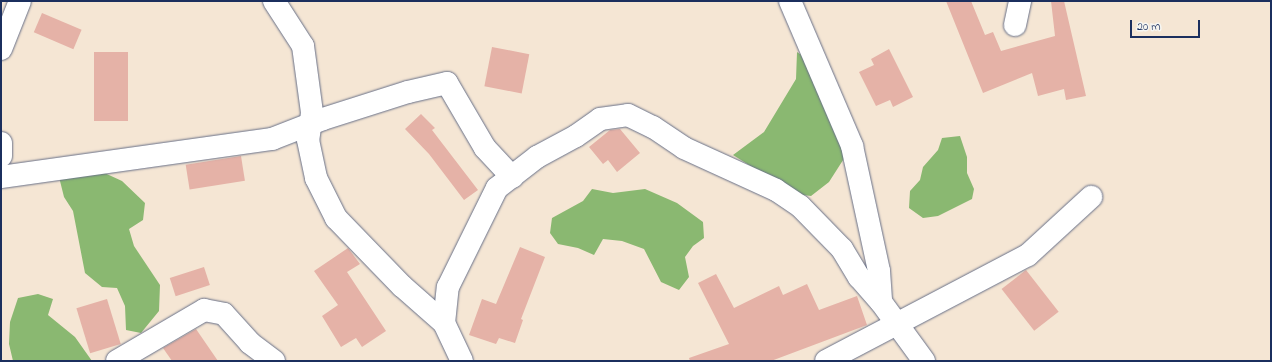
<!DOCTYPE html>
<style>
body{margin:0}
#map{position:relative;width:1272px;height:362px;overflow:hidden;background:#f5e6d4;font-family:"Indie Flower",sans-serif}
div>[style]{position:absolute}
.forest>*{inset:0;background:#8ab871}
.building>*{inset:0;background:#e5b2a7;transform-origin:0 0}
.roads{filter:drop-shadow(0 0 1px #676f87) drop-shadow(0 0 1px #676f87)}
.minor>*{height:22px;margin:-11px;padding:0 11px;transform-origin:11px;border-radius:11px;background:#fff}
span{translate:-50% -50%;white-space:nowrap;text-align:center;line-height:1.15;-webkit-text-stroke:3.5px #f6f6f2;paint-order:stroke}
.frame{position:absolute;inset:0;border:2px solid #1b2f5e;pointer-events:none}
.scale{position:absolute;left:1130px;top:20px;width:70px;height:18px;box-sizing:border-box;border:2px solid #1b2f5e;border-top:0;padding-left:5px;font-size:12px;line-height:14px;white-space:nowrap;color:#1b2f5e;-webkit-text-stroke:3px #f6f6f2;paint-order:stroke}
</style>
<div id="map">
<div class="forest">
<div style="clip-path:polygon(797px 52px,806px 58px,845px 157px,829px 182px,811px 196px,795px 194px,733px 155px,764px 132px,796px 79px)"></div>
<div style="clip-path:polygon(960px 136px,967px 157px,967px 173px,974px 189px,972px 199px,938px 216px,923px 218px,909px 208px,910px 191px,920px 180px,923px 167px,938px 150px,942px 138px)"></div>
<div style="clip-path:polygon(98px 170px,122px 181px,145px 203px,143px 220px,129px 229px,134px 246px,160px 285px,159px 311px,141px 333px,126px 330px,125px 306px,117px 288px,102px 287px,85px 273px,73px 211px,64px 197px,59px 177px)"></div>
<div style="clip-path:polygon(592px 189px,613px 193px,645px 189px,677px 203px,703px 222px,704px 238px,693px 246px,685px 257px,689px 277px,679px 290px,661px 282px,644px 249px,622px 241px,603px 239px,594px 255px,578px 248px,558px 244px,550px 233px,552px 218px,583px 201px)"></div>
<div style="clip-path:polygon(38px 294px,53px 299px,48px 315px,75px 337px,92px 361px,13px 361px,9px 344px,10px 322px,18px 298px)"></div>
</div>
<div class="building">
<div style="clip-path:polygon(946px 1px,971px 1px,985px 35px,993px 32px,1001px 51px,1055px 36px,1051px 1px,1064px 1px,1086px 96px,1066px 100px,1064px 89px,1038px 96px,1032px 73px,983px 93px)"></div>
<div style="left:42px;top:13px;width:43px;height:21px;rotate:23deg"></div>
<div style="left:492px;top:47px;width:38px;height:40px;rotate:11deg"></div>
<div style="clip-path:polygon(889px 49px,913px 97px,893px 107px,890px 100px,876px 106px,859px 72px,874px 65px,871px 59px)"></div>
<div style="left:94px;top:52px;width:34px;height:69px"></div>
<div style="clip-path:polygon(421px 114px,435px 128px,432px 130px,478px 190px,464px 200px,429px 154px,405px 129px)"></div>
<div style="clip-path:polygon(620px 129px,640px 153px,617px 172px,608px 160px,603px 164px,589px 147px,610px 130px)"></div>
<div style="left:241px;top:156px;width:25px;height:56px;rotate:81deg"></div>
<div style="clip-path:polygon(520px 247px,545px 257px,521px 319px,523px 320px,515px 343px,499px 338px,496px 344px,469px 335px,482px 299px,496px 304px)"></div>
<div style="clip-path:polygon(348px 248px,360px 264px,347px 272px,386px 331px,362px 347px,356px 338px,341px 347px,322px 316px,338px 305px,314px 271px)"></div>
<div style="left:204px;top:267px;width:19px;height:36px;rotate:72deg"></div>
<div style="left:1026px;top:270px;width:53px;height:31px;rotate:52deg"></div>
<div style="clip-path:polygon(716px 274px,734px 308px,779px 286px,783px 295px,807px 284px,819px 310px,857px 296px,867px 325px,771px 361px,690px 361px,689px 358px,729px 344px,698px 283px)"></div>
<div style="left:107px;top:299px;width:47px;height:32px;rotate:73deg"></div>
<div style="clip-path:polygon(196px 329px,218px 361px,172px 361px,163px 348px)"></div>
</div>
<div class="roads">
<div class="minor">
<div style="left:274px;top:1px;width:54px;rotate:57.2deg"></div>
<div style="left:303px;top:46px;width:68px;rotate:82.3deg"></div>
<div style="left:312px;top:113px;width:27px;rotate:98deg"></div>
<div style="left:308px;top:140px;width:39px;rotate:78deg"></div>
<div style="left:316px;top:178px;width:45px;rotate:63.4deg"></div>
<div style="left:336px;top:218px;width:95px;rotate:45.9deg"></div>
<div style="left:402px;top:286px;width:56px;rotate:41.4deg"></div>
<div style="left:790px;top:1px;width:158px;rotate:66.8deg"></div>
<div style="left:852px;top:146px;width:128px;rotate:77.8deg"></div>
<div style="left:879px;top:271px;width:31px;rotate:86deg"></div>
<div style="left:1015px;top:25px;width:25px;rotate:-78deg"></div>
<div style="left:1px;top:49px;width:52px;rotate:-68.4deg"></div>
<div style="left:1px;top:143px;width:13px;rotate:90deg"></div>
<div style="left:1px;top:177px;width:274px;rotate:-8deg"></div>
<div style="left:272px;top:139px;width:55px;rotate:-21.4deg"></div>
<div style="left:323px;top:119px;width:89px;rotate:-17.6deg"></div>
<div style="left:408px;top:92px;width:40px;rotate:-13deg"></div>
<div style="left:447px;top:83px;width:75px;rotate:59.7deg"></div>
<div style="left:485px;top:148px;width:40px;rotate:47deg"></div>
<div style="left:117px;top:361px;width:101px;rotate:-30.4deg"></div>
<div style="left:204px;top:310px;width:20px;rotate:11deg"></div>
<div style="left:224px;top:314px;width:39px;rotate:48deg"></div>
<div style="left:250px;top:343px;width:30px;rotate:37deg"></div>
<div style="left:462px;top:361px;width:42px;rotate:-115.3deg"></div>
<div style="left:444px;top:323px;width:36px;rotate:-84deg"></div>
<div style="left:448px;top:287px;width:110px;rotate:-63.7deg"></div>
<div style="left:497px;top:188px;width:51px;rotate:-37.8deg"></div>
<div style="left:537px;top:157px;width:44px;rotate:-28.3deg"></div>
<div style="left:576px;top:136px;width:29px;rotate:-35deg"></div>
<div style="left:600px;top:119px;width:28px;rotate:-8deg"></div>
<div style="left:628px;top:115px;width:28px;rotate:26deg"></div>
<div style="left:653px;top:127px;width:37px;rotate:34deg"></div>
<div style="left:684px;top:148px;width:101px;rotate:24.5deg"></div>
<div style="left:776px;top:190px;width:29px;rotate:34deg"></div>
<div style="left:800px;top:206px;width:60px;rotate:45.7deg"></div>
<div style="left:842px;top:249px;width:33px;rotate:59deg"></div>
<div style="left:859px;top:277px;width:33px;rotate:49deg"></div>
<div style="left:881px;top:302px;width:73px;rotate:53.9deg"></div>
<div style="left:826px;top:361px;width:228px;rotate:-27.7deg"></div>
<div style="left:1028px;top:255px;width:86px;rotate:-42.6deg"></div>
</div>
</div>
<div class="frame"></div>
<div class="scale">20 m</div>
</div>
